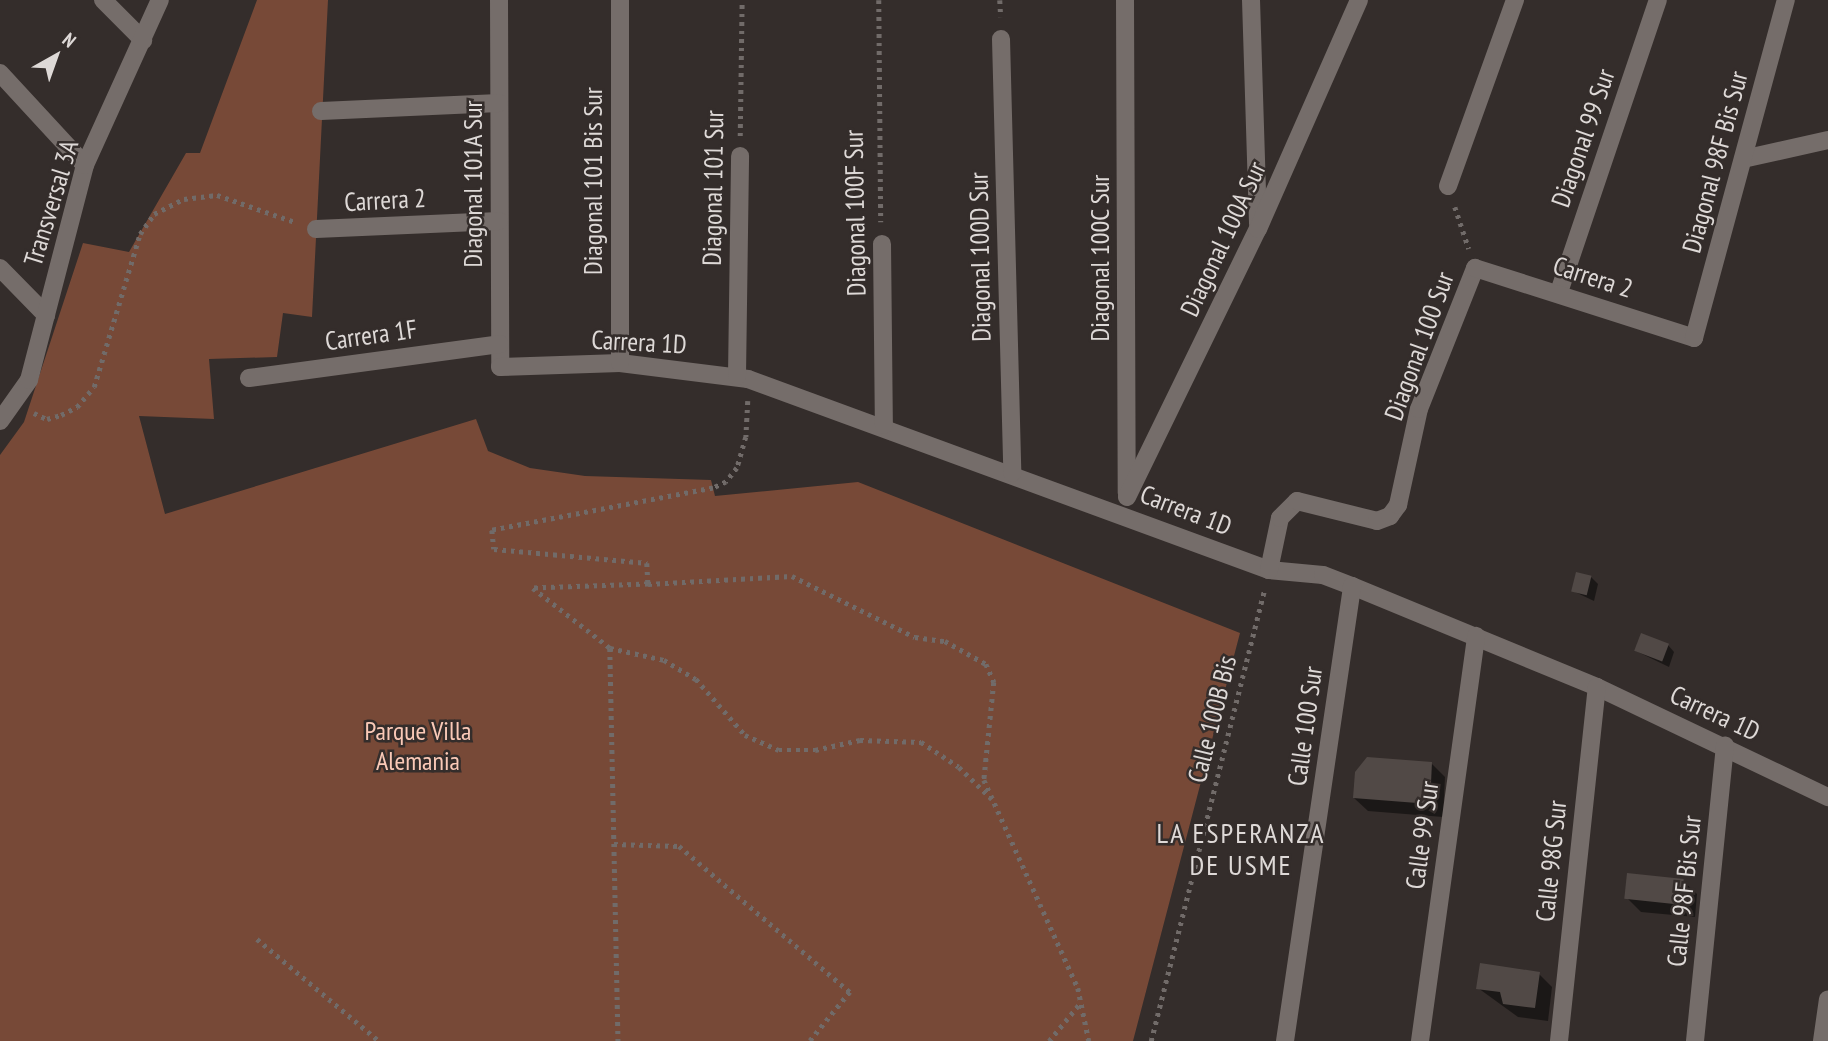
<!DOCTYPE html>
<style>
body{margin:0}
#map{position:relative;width:1828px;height:1041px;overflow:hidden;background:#342d2b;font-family:"PT Sans Narrow",sans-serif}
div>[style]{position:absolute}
.green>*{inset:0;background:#774937}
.shadow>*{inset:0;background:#0007}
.building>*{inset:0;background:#514946;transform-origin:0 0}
.path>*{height:4.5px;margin-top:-2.25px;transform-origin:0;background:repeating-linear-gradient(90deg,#716b69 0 3.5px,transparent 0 8.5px)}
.minor>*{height:18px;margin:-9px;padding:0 9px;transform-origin:9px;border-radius:9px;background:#756d6a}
span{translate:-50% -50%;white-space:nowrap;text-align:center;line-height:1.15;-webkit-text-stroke:5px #342d2b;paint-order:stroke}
.street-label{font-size:26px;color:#ded9d7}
.park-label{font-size:26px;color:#fac9b7}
.neighbourhood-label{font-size:28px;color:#ded9d7;letter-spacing:2px}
.north{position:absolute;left:21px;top:21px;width:70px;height:70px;-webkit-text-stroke:5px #342d2b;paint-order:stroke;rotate:40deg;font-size:19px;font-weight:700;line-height:28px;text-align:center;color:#ded9d7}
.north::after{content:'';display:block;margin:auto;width:24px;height:32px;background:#ded9d7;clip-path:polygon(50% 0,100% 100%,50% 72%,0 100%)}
</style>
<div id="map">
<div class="green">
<div style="clip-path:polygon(257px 0,328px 0,312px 317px,283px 313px,277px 357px,209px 359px,214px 419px,139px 416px,165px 514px,476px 419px,488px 451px,530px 468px,585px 476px,711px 480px,715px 496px,858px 482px,1240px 633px,1133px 1041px,0 1041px,0 455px,24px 422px,83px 243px,129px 252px,186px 153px,200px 153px)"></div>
</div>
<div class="shadow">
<div style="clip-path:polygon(1591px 577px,1598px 584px,1594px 601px,1573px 591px)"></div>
<div style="clip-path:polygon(1668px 645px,1674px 652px,1669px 667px,1636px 651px)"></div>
<div style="clip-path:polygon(1432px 764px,1445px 777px,1443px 817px,1368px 811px,1354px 798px)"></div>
<div style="clip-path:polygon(1683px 881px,1697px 894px,1695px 917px,1641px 912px,1627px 898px)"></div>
<div style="clip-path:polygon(1539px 974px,1552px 987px,1548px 1021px,1518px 1017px,1478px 988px)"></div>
</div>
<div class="building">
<div style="left:1576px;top:572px;width:16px;height:20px;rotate:14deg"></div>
<div style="left:1641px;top:633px;width:30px;height:19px;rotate:21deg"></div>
<div style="clip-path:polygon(1367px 757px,1432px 762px,1430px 804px,1353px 798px,1355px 772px)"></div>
<div style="left:1627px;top:873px;width:57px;height:26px;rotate:6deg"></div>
<div style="clip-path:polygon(1480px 963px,1540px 972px,1535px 1008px,1503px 1004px,1500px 992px,1476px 989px)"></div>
</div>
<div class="path">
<div style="left:879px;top:0;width:222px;rotate:89.5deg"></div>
<div style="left:1000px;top:0;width:17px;rotate:87deg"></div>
<div style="left:740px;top:136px;width:136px;rotate:-89.2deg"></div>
<div style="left:1455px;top:207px;width:44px;rotate:71.6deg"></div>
<div style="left:748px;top:401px;width:36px;rotate:93deg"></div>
<div style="left:746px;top:437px;width:32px;rotate:106deg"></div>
<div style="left:737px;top:468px;width:18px;rotate:128deg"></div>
<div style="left:726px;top:482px;width:14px;rotate:155deg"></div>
<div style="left:713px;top:488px;width:225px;rotate:169.2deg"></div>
<div style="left:492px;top:530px;width:19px;rotate:84deg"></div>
<div style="left:494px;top:549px;width:154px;rotate:5.2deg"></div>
<div style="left:647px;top:563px;width:21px;rotate:87deg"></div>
<div style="left:648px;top:584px;width:115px;rotate:178deg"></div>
<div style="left:533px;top:588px;width:98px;rotate:37.9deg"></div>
<div style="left:610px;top:648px;width:55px;rotate:12.5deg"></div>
<div style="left:664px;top:660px;width:37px;rotate:31deg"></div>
<div style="left:696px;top:679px;width:74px;rotate:48.8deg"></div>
<div style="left:745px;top:735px;width:37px;rotate:24deg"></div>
<div style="left:779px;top:750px;width:36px"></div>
<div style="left:815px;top:750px;width:46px;rotate:-12.5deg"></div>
<div style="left:860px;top:740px;width:61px;rotate:1.9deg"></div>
<div style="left:921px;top:742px;width:45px;rotate:33.3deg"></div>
<div style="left:959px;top:767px;width:46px;rotate:44.1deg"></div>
<div style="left:34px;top:413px;width:14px;rotate:25deg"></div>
<div style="left:47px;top:419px;width:15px;rotate:-16deg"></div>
<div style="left:61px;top:415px;width:18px;rotate:-27deg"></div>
<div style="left:77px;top:407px;width:26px;rotate:-50deg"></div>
<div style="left:94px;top:387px;width:160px;rotate:-73.3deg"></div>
<div style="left:140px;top:234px;width:24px;rotate:-55deg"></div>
<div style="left:154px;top:214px;width:34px;rotate:-27deg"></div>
<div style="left:184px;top:199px;width:33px;rotate:-7deg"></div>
<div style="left:217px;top:195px;width:83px;rotate:19.1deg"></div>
<div style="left:648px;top:584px;width:144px;rotate:-3.2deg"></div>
<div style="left:792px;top:576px;width:137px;rotate:26.4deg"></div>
<div style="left:915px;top:637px;width:30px;rotate:8deg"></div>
<div style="left:945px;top:641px;width:47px;rotate:29.3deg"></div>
<div style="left:986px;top:664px;width:20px;rotate:66deg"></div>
<div style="left:994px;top:682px;width:99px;rotate:95.8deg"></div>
<div style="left:984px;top:780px;width:228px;rotate:65.7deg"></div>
<div style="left:1078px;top:988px;width:54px;rotate:78.3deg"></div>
<div style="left:610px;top:648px;width:393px;rotate:88.8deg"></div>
<div style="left:614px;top:844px;width:65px;rotate:1.8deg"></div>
<div style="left:679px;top:846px;width:225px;rotate:40.5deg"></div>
<div style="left:850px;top:992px;width:63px;rotate:129.2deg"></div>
<div style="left:257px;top:939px;width:159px;rotate:39.9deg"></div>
<div style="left:1049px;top:1041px;width:50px;rotate:-50.6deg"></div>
<div style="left:1151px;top:1041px;width:464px;rotate:-75.9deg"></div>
</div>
<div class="minor">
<div style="left:103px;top:0;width:57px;rotate:45deg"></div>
<div style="left:499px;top:0;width:367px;rotate:89.8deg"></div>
<div style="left:500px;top:367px;width:120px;rotate:-1.9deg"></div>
<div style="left:620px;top:363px;width:129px;rotate:7.1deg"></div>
<div style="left:748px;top:379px;width:555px;rotate:20.13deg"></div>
<div style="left:1269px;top:570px;width:54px;rotate:5.3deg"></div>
<div style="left:1323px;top:575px;width:31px;rotate:21deg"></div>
<div style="left:1352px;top:586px;width:265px;rotate:22.4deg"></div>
<div style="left:1597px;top:687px;width:256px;rotate:25.5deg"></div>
<div style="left:1125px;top:0;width:493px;rotate:89.8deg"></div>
<div style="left:1251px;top:0;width:224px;rotate:88.2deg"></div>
<div style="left:1001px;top:39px;width:434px;rotate:88.5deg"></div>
<div style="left:0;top:73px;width:125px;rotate:47.3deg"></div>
<div style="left:321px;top:111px;width:178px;rotate:-2.6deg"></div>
<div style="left:1743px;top:159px;width:87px;rotate:-12.6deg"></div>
<div style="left:1448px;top:186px;width:198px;rotate:-70.2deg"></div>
<div style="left:316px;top:229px;width:183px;rotate:-2.5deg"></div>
<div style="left:882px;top:244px;width:181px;rotate:89.4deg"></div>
<div style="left:0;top:268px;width:66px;rotate:45.6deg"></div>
<div style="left:1559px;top:292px;width:308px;rotate:-71.3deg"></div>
<div style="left:620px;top:363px;width:363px;rotate:-90deg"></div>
<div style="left:737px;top:376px;width:220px;rotate:-89.2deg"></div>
<div style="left:249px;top:378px;width:253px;rotate:-7.7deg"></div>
<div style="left:0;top:421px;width:50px;rotate:-54.7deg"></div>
<div style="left:29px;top:380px;width:222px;rotate:-75.4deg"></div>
<div style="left:85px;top:165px;width:181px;rotate:-65.6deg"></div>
<div style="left:1127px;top:497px;width:298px;rotate:-64deg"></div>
<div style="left:1258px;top:229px;width:250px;rotate:-66.2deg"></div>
<div style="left:1269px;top:570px;width:53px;rotate:-78.1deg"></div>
<div style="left:1280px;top:518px;width:24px;rotate:-45deg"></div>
<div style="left:1297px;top:501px;width:82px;rotate:14deg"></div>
<div style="left:1377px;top:521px;width:14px;rotate:-21deg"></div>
<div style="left:1390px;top:516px;width:14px;rotate:-54deg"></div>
<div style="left:1398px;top:505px;width:98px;rotate:-77.7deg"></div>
<div style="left:1419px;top:409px;width:152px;rotate:-68.3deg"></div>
<div style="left:1475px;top:268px;width:230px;rotate:17.7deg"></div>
<div style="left:1694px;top:338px;width:350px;rotate:-74.8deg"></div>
<div style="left:1285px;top:1041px;width:460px;rotate:-81.6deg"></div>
<div style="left:1420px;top:1041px;width:409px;rotate:-82.1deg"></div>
<div style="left:1559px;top:1041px;width:356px;rotate:-83.9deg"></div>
<div style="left:1695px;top:1041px;width:297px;rotate:-84.2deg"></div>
<div style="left:1822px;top:1041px;width:42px;rotate:-81.9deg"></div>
</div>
<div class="street-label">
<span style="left:1583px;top:138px;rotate:-71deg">Diagonal 99 Sur</span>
<span style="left:1715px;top:162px;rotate:-75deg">Diagonal 98F Bis Sur</span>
<span style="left:593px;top:181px;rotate:-90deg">Diagonal 101 Bis Sur</span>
<span style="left:473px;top:184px;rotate:-90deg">Diagonal 101A Sur</span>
<span style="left:713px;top:188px;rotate:-89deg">Diagonal 101 Sur</span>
<span style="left:385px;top:200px;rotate:-3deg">Carrera 2</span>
<span style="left:51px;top:203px;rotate:-73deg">Transversal 3A</span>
<span style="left:855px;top:213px;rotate:-91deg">Diagonal 100F Sur</span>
<span style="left:1223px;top:239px;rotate:-65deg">Diagonal 100A Sur</span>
<span style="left:980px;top:257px;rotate:-91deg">Diagonal 100D Sur</span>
<span style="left:1100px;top:258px;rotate:-90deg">Diagonal 100C Sur</span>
<span style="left:1593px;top:277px;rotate:18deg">Carrera 2</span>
<span style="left:371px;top:335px;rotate:-8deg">Carrera 1F</span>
<span style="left:639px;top:342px;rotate:3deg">Carrera 1D</span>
<span style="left:1419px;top:346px;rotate:-70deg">Diagonal 100 Sur</span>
<span style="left:1186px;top:510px;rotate:21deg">Carrera 1D</span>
<span style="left:1715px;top:713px;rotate:25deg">Carrera 1D</span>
<span style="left:1212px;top:719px;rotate:-76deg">Calle 100B Bis</span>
<span style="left:1305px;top:726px;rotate:-82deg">Calle 100 Sur</span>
<span style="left:1422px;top:835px;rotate:-82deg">Calle 99 Sur</span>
<span style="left:1551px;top:861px;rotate:-84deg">Calle 98G Sur</span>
<span style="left:1684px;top:891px;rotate:-84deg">Calle 98F Bis Sur</span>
</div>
<div class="park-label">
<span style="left:418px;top:746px">Parque Villa<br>Alemania</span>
</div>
<div class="neighbourhood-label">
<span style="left:1241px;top:849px">LA ESPERANZA<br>DE USME</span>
</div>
<div class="north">N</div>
</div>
